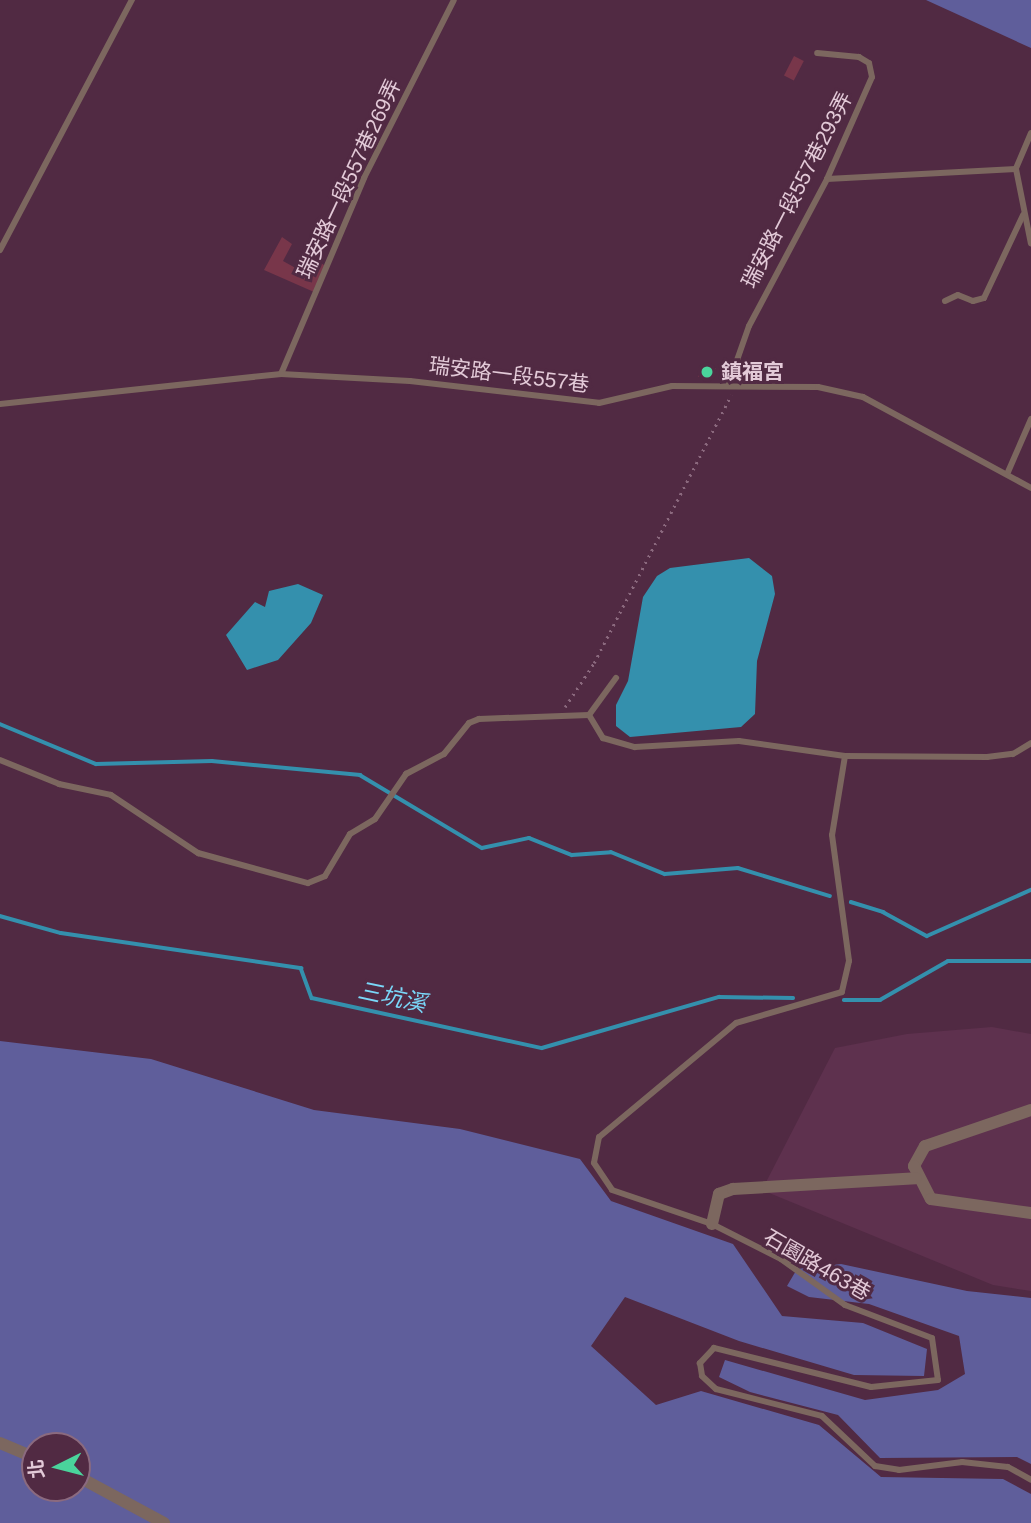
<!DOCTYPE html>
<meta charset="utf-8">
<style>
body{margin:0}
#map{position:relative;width:1031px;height:1523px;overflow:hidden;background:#512a43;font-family:Arial,"Noto Sans TC",sans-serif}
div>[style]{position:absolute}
.built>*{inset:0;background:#5e314e}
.forest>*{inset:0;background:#5f5e9b}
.water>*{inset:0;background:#3490ad}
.stream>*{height:3.5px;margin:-1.75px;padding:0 1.75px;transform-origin:1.75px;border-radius:1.75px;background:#3490ad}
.building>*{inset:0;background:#78364a;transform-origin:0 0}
.path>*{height:2.5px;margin-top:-1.25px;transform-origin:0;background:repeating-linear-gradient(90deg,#8b697e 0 2px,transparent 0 7px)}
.service>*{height:6px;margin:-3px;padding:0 3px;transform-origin:3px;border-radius:3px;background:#7c675f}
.minor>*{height:12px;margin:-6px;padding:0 6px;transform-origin:6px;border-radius:6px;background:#7c675f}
.dots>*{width:19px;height:19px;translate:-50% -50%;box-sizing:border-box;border:4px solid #512a43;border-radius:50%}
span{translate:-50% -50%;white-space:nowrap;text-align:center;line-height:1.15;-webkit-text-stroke:6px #512a43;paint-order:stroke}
.street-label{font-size:21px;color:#e3cad8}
.poi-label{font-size:21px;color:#e3cad8;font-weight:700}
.left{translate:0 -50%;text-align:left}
.water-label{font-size:23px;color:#7ad8f9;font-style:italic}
.north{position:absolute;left:21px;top:1432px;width:70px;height:70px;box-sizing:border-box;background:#512a43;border:2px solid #8b6a7f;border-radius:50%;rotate:264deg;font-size:19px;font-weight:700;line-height:28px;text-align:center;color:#e3cad8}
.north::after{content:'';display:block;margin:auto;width:24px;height:32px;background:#4ad49c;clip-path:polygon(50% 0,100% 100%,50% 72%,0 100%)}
</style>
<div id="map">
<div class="built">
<div style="clip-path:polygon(992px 1027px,1031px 1034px,1031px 1291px,993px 1285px,762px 1190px,835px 1048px,907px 1034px)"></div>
</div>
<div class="forest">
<div style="clip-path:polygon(926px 0,1031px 0,1031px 48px)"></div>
<div style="clip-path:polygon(evenodd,0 1041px,151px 1059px,314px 1110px,460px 1129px,580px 1159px,611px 1201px,733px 1244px,782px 1316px,863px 1323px,927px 1349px,924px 1376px,854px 1375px,739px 1341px,625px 1297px,591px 1346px,656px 1405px,701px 1391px,819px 1425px,881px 1477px,1003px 1479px,1031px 1494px,1031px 1523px,0 1523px,0 1041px,35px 1446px,77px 1446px,77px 1488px,35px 1488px,35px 1446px)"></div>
<div style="clip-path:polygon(841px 1264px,967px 1291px,1031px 1298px,1031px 1464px,1017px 1457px,880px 1458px,838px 1415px,750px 1392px,719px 1377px,725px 1360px,865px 1400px,938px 1390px,965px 1374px,959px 1336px,869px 1304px,809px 1297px,787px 1286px,797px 1269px)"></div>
</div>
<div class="water">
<div style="clip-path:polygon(749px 558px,772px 576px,775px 594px,757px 661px,755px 714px,741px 727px,630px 737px,616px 726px,616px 705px,628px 681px,643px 597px,657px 576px,670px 568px)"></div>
<div style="clip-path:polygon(298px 584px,323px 595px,311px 623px,278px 660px,247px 670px,226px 635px,255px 602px,265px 607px,269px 591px)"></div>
</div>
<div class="stream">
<div style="left:0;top:724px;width:104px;rotate:22.6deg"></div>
<div style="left:96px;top:764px;width:116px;rotate:-1.5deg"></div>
<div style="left:212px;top:761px;width:149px;rotate:5.4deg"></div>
<div style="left:360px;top:775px;width:142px;rotate:30.9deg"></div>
<div style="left:482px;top:848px;width:48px;rotate:-12deg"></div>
<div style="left:529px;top:838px;width:46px;rotate:21.6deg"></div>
<div style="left:572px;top:855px;width:39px;rotate:-4deg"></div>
<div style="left:611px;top:852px;width:58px;rotate:22.2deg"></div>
<div style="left:665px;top:874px;width:73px;rotate:-4.7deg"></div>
<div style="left:738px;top:868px;width:96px;rotate:16.9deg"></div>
<div style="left:851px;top:902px;width:34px;rotate:17deg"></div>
<div style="left:883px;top:912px;width:50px;rotate:28.6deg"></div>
<div style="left:927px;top:936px;width:114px;rotate:-23.9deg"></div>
<div style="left:0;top:916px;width:63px;rotate:15.6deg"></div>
<div style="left:61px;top:933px;width:243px;rotate:8.3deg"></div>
<div style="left:301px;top:968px;width:32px;rotate:70deg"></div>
<div style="left:312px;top:998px;width:235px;rotate:12.3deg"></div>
<div style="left:542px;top:1048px;width:184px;rotate:-16.1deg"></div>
<div style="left:719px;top:997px;width:74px;rotate:0.8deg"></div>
<div style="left:844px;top:1000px;width:36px"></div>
<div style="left:880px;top:1000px;width:78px;rotate:-29.8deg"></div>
<div style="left:948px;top:961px;width:83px"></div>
</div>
<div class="building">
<div style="left:794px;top:56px;width:11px;height:22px;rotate:27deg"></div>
<div style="clip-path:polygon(282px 237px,292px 244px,283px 261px,310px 276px,319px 262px,329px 268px,314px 292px,264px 270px)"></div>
<div style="clip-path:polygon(699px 367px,716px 368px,715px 377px,698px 377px)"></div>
</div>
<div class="path">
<div style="left:565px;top:707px;width:53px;rotate:-56.6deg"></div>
<div style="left:594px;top:663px;width:301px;rotate:-62.9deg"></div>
</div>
<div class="service">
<div style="left:1031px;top:133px;width:39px;rotate:113deg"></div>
<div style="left:1016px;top:169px;width:76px;rotate:78.7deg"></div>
<div style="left:827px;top:179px;width:189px;rotate:-3deg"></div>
<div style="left:0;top:250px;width:283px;rotate:-62.2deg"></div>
<div style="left:945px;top:301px;width:14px;rotate:-25deg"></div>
<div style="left:958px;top:295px;width:16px;rotate:22deg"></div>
<div style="left:973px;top:301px;width:11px;rotate:-15deg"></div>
<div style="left:984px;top:298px;width:92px;rotate:-64.8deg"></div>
<div style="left:281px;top:374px;width:213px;rotate:-67deg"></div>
<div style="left:364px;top:178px;width:199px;rotate:-63.2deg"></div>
<div style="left:729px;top:383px;width:60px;rotate:-70.7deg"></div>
<div style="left:749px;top:326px;width:166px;rotate:-62deg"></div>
<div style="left:827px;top:179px;width:111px;rotate:-66.2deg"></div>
<div style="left:872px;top:77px;width:14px;rotate:-102deg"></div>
<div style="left:869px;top:63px;width:12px;rotate:-149deg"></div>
<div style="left:859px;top:57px;width:42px;rotate:-174.6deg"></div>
<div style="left:0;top:404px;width:283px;rotate:-6.1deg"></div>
<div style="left:281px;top:374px;width:129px;rotate:3.1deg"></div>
<div style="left:410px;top:381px;width:190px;rotate:6.6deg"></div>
<div style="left:599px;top:403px;width:75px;rotate:-13.1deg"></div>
<div style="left:672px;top:386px;width:146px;rotate:0.4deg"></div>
<div style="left:818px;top:387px;width:46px;rotate:12.5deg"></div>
<div style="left:863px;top:397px;width:191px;rotate:28.4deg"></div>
<div style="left:1008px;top:472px;width:58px;rotate:-66.5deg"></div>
<div style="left:589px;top:715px;width:46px;rotate:-53.9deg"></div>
<div style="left:845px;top:756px;width:80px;rotate:99.3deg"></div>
<div style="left:832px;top:835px;width:127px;rotate:82.3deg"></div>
<div style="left:849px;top:961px;width:32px;rotate:103deg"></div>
<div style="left:842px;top:992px;width:110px;rotate:163.7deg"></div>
<div style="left:736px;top:1023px;width:178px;rotate:140.2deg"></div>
<div style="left:599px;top:1137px;width:26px;rotate:101deg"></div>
<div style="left:594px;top:1163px;width:32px;rotate:56deg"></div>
<div style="left:612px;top:1190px;width:106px;rotate:18.8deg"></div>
<div style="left:712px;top:1224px;width:77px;rotate:26.9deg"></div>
<div style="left:781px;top:1259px;width:79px;rotate:35.7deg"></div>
<div style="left:845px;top:1305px;width:93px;rotate:20.8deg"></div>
<div style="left:932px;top:1338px;width:42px;rotate:81.9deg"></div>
<div style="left:938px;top:1380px;width:67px;rotate:174deg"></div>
<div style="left:871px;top:1387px;width:162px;rotate:-166deg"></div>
<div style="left:714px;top:1348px;width:21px;rotate:133deg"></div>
<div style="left:700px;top:1363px;width:13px;rotate:81deg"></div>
<div style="left:702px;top:1376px;width:19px;rotate:43deg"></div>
<div style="left:716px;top:1389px;width:109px;rotate:14.3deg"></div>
<div style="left:822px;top:1416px;width:73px;rotate:43.3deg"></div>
<div style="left:875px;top:1466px;width:24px;rotate:9deg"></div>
<div style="left:899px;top:1470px;width:64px;rotate:-7.2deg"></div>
<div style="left:962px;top:1462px;width:46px;rotate:6.2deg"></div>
<div style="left:1008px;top:1467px;width:26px;rotate:29deg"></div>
<div style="left:0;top:760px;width:64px;rotate:22.1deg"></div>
<div style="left:59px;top:784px;width:53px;rotate:11.9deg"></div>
<div style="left:111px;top:795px;width:105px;rotate:33.7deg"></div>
<div style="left:198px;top:853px;width:114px;rotate:15.3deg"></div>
<div style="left:308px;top:883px;width:18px;rotate:-22deg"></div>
<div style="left:325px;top:876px;width:49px;rotate:-59.2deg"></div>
<div style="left:350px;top:834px;width:29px;rotate:-31deg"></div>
<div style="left:375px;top:819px;width:55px;rotate:-55.4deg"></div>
<div style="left:406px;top:774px;width:43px;rotate:-27.8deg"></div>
<div style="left:444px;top:754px;width:40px;rotate:-51deg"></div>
<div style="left:469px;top:723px;width:11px;rotate:-22deg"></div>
<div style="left:479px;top:719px;width:110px;rotate:-2.1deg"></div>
<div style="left:589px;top:715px;width:27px;rotate:59deg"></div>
<div style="left:603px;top:738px;width:33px;rotate:16deg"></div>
<div style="left:635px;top:747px;width:104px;rotate:-3.3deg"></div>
<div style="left:739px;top:741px;width:107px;rotate:8.1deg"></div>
<div style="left:845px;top:756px;width:142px;rotate:0.4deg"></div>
<div style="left:987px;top:757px;width:26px;rotate:-7deg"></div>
<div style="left:1013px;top:754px;width:21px;rotate:-31deg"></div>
</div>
<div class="minor">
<div style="left:1031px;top:1110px;width:112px;rotate:161.2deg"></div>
<div style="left:925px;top:1146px;width:23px;rotate:119deg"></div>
<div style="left:914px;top:1166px;width:37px;rotate:63deg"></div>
<div style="left:931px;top:1199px;width:101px;rotate:8deg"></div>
<div style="left:712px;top:1224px;width:31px;rotate:-77deg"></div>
<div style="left:719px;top:1194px;width:15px;rotate:-20deg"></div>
<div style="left:733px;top:1189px;width:183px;rotate:-3.4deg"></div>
<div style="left:0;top:1443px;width:38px;rotate:23deg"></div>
<div style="left:77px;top:1476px;width:99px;rotate:28.4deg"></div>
</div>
<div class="dots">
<div style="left:707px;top:372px;background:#4ad49c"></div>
</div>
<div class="street-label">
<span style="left:349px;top:179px;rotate:-65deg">瑞安路一段557巷269弄</span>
<span style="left:797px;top:190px;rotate:-63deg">瑞安路一段557巷293弄</span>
<span style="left:509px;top:375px;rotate:7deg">瑞安路一段557巷</span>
<span style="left:817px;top:1265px;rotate:30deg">石園路463巷</span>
</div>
<div class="poi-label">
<span class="left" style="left:721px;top:372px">鎮福宮</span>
</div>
<div class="water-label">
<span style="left:392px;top:997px;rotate:12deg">三坑溪</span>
</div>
<div class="north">北</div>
</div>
